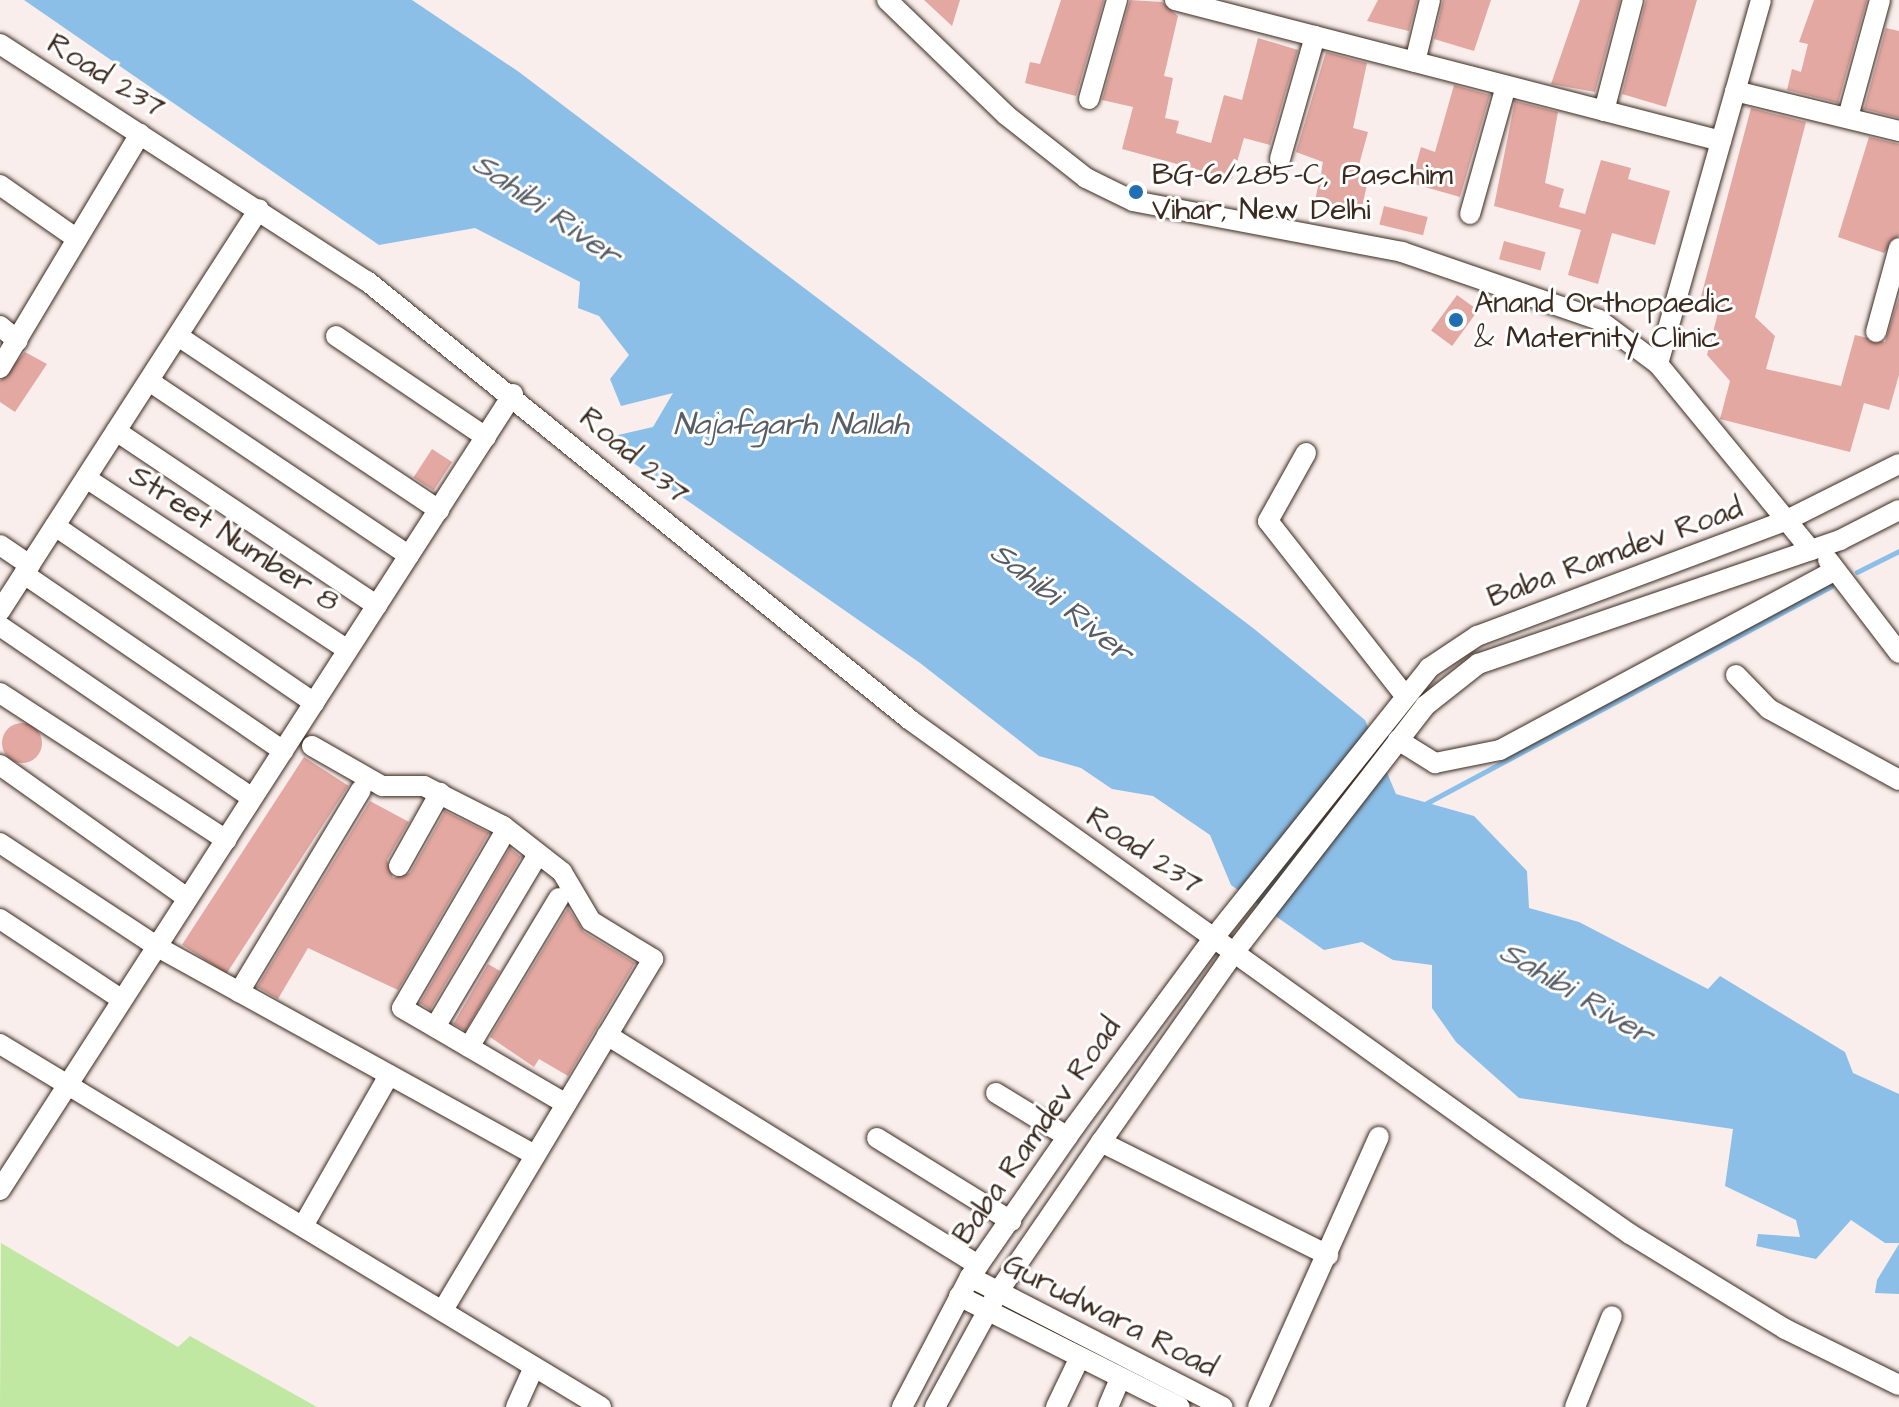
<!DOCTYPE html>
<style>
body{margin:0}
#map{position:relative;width:1899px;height:1407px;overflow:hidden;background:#f9eeec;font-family:"Architects Daughter",sans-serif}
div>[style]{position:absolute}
.green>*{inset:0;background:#c1e8a3}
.water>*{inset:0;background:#8bbfe8}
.stream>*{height:5px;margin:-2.5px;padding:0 2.5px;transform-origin:2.5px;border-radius:2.5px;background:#8bbfe8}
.building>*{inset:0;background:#e2a8a1;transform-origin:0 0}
.round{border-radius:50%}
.roads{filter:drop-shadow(0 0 2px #3b2a1e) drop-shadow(0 0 2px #3b2a1e)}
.minor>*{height:20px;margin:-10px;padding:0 10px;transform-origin:10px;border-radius:10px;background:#fff}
.dots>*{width:22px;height:22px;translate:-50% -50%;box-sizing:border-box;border:4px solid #fff;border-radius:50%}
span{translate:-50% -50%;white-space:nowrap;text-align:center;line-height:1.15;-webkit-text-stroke:6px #fff;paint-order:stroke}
.street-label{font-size:30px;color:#3b2a1e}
.poi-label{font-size:30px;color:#3b2a1e}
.left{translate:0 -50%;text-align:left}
.water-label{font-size:32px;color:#575e65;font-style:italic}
</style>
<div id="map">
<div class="green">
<div style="clip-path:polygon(1px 1243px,178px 1347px,190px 1336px,317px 1407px,0 1407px)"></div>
</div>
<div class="water">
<div style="clip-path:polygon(24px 0,412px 0,519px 72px,1253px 628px,1365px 720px,1396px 794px,1474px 816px,1527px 871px,1529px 908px,1579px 922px,1708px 989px,1720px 976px,1845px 1052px,1853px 1073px,1899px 1094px,1899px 1243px,1885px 1243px,1851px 1220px,1816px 1259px,1756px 1246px,1758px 1234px,1800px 1237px,1796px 1220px,1725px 1186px,1733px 1129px,1519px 1098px,1456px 1042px,1432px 1008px,1432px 965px,1393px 960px,1362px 942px,1324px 950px,1231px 885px,1210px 835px,1153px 796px,1112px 789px,1081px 768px,1039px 756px,920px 663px,632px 462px,618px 435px,653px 427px,673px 393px,621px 406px,610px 379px,629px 355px,599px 316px,578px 308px,580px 282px,475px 228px,379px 245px)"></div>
<div style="clip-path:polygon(1899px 1244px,1899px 1294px,1875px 1293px,1877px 1280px)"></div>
</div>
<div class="stream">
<div style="left:1857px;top:572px;width:47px;rotate:-26.6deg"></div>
<div style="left:1423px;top:805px;width:463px;rotate:-28.2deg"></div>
</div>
<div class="building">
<div style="clip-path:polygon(924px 0,960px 0,952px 26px)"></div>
<div style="clip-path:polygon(1061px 0,1104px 0,1076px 96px,1025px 83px,1030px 62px,1040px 64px)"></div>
<div style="clip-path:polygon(1130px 0,1162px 2px,1178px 16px,1164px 76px,1173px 78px,1165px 118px,1179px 121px,1176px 133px,1211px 143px,1224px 95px,1242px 100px,1258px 38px,1298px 50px,1270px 145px,1244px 138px,1232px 179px,1122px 149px,1133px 107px,1102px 100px)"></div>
<div style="clip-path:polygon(1378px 0,1417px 0,1409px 31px,1367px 21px)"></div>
<div style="clip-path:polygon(1443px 0,1491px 0,1474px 51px,1434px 39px)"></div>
<div style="clip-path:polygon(1580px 0,1620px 0,1595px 92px,1551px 84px)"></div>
<div style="clip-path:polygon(1646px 0,1697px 0,1666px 107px,1622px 94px)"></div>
<div style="clip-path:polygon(1814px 0,1867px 0,1838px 103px,1787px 90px,1792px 69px,1801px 72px,1808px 44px,1799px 42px)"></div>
<div style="clip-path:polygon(1886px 28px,1899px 31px,1899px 118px,1864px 109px)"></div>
<div style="clip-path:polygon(1326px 52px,1367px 63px,1353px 128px,1368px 132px,1357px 172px,1369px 175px,1361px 212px,1315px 201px,1323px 162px,1296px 152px)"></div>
<div style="clip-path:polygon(1454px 85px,1490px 95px,1460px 197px,1411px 183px,1421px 147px,1435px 152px)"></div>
<div style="clip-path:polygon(1515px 101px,1558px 112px,1545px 183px,1564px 189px,1559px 207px,1585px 214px,1601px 160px,1631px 168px,1628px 179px,1670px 191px,1655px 245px,1612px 233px,1598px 284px,1568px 275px,1581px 230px,1494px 206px)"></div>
<div style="clip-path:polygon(1751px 108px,1806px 122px,1755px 317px,1775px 336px,1766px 369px,1841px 386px,1855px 335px,1885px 342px,1899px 297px,1899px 375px,1889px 410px,1864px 403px,1850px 452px,1720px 419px,1730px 381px,1707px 355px,1718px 313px,1698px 308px)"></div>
<div style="clip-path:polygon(1869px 137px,1899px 144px,1899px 235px,1884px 253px,1838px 237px)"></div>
<div style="left:1384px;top:206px;width:45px;height:19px;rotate:14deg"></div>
<div style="left:1504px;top:241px;width:43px;height:19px;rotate:15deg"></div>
<div style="left:1457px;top:295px;width:26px;height:44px;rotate:36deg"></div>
<div style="clip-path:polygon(25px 352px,47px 364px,15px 412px,0 402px,0 381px)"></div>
<div style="left:432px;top:449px;width:24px;height:34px;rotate:33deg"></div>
<div class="round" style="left:2px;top:723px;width:40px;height:40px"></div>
<div style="left:304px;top:757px;width:53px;height:224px;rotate:33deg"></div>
<div style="clip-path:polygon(370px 801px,409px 822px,387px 860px,393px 878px,410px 873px,445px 811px,489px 833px,398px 990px,308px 948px,278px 999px,257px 987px)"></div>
<div style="clip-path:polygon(510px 848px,521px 857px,430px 1010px,420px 1003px)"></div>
<div style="clip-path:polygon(568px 908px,584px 932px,635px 963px,568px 1076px,539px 1059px,534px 1067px,490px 1037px)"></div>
<div style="left:488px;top:964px;width:14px;height:69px;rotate:30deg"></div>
</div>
<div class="roads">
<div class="minor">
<div style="left:887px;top:0;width:165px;rotate:44deg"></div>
<div style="left:1006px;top:115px;width:102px;rotate:38.2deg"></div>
<div style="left:1086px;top:178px;width:52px;rotate:26.1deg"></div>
<div style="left:1133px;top:201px;width:274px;rotate:10.7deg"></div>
<div style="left:1402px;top:252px;width:208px;rotate:19deg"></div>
<div style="left:1599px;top:320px;width:74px;rotate:36.7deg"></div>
<div style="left:1658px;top:364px;width:241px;rotate:50.6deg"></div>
<div style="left:1175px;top:0;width:564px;rotate:14.48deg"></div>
<div style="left:0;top:44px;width:437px;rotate:32.9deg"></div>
<div style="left:367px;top:281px;width:698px;rotate:38.95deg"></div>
<div style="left:910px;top:720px;width:702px;rotate:35.66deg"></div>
<div style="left:1480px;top:1129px;width:183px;rotate:35deg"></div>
<div style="left:1630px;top:1234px;width:182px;rotate:31.5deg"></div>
<div style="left:1785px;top:1329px;width:127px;rotate:26.2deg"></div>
<div style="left:1415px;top:62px;width:64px;rotate:-76.4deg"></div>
<div style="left:1735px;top:91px;width:169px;rotate:13.7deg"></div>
<div style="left:1089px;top:99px;width:103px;rotate:-74.2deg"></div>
<div style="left:1604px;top:111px;width:115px;rotate:-75.4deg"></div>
<div style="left:1848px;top:117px;width:121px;rotate:-74.7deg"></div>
<div style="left:1280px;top:159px;width:128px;rotate:-74.1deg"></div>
<div style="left:0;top:185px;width:94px;rotate:35deg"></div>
<div style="left:1470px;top:214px;width:133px;rotate:-74.3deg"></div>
<div style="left:0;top:326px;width:23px;rotate:40deg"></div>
<div style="left:1876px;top:332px;width:87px;rotate:-74.7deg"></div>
<div style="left:178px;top:336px;width:314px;rotate:33.7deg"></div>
<div style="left:336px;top:336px;width:181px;rotate:34deg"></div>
<div style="left:1658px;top:364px;width:378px;rotate:-74.2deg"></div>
<div style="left:0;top:368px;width:273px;rotate:-59.1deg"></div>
<div style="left:149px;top:381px;width:313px;rotate:33.9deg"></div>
<div style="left:116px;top:431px;width:314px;rotate:33.8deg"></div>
<div style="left:1306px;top:453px;width:78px;rotate:119.2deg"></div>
<div style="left:1268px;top:521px;width:222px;rotate:51.9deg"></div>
<div style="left:86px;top:478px;width:313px;rotate:33.3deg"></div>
<div style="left:55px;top:526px;width:314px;rotate:34.3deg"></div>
<div style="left:0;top:545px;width:36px;rotate:34deg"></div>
<div style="left:1828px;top:560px;width:117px;rotate:52.6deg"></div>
<div style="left:24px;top:574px;width:314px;rotate:34.3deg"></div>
<div style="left:0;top:611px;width:478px;rotate:-57.2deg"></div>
<div style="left:0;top:626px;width:305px;rotate:34.3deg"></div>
<div style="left:1736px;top:675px;width:47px;rotate:45.9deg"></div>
<div style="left:1769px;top:709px;width:148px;rotate:28.6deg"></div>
<div style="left:0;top:693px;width:270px;rotate:33deg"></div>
<div style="left:1398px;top:740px;width:44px;rotate:31.9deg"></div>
<div style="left:1435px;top:763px;width:66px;rotate:-11.3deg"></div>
<div style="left:1500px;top:750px;width:380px;rotate:-28.2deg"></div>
<div style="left:312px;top:746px;width:81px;rotate:29.7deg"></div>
<div style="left:382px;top:786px;width:42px"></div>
<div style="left:424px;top:786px;width:89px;rotate:26.9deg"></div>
<div style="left:503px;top:826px;width:75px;rotate:37.9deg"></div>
<div style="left:562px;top:872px;width:57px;rotate:59.4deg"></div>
<div style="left:591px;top:921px;width:73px;rotate:31.5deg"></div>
<div style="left:653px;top:959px;width:410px;rotate:120.9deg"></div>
<div style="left:0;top:765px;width:229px;rotate:35.4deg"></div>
<div style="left:502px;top:837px;width:198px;rotate:120.3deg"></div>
<div style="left:402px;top:1008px;width:190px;rotate:30.3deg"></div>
<div style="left:0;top:843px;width:187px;rotate:33.4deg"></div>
<div style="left:156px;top:946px;width:433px;rotate:28.9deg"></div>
<div style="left:399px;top:866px;width:84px;rotate:-60.7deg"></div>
<div style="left:0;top:919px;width:145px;rotate:33.5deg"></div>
<div style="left:239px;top:992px;width:236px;rotate:-58.9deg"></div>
<div style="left:435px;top:1027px;width:196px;rotate:-59.2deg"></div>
<div style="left:607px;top:1035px;width:437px;rotate:31.8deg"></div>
<div style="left:0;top:1044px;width:702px;rotate:31.13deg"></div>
<div style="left:469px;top:1047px;width:174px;rotate:-58.9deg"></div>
<div style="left:996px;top:1093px;width:84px;rotate:31.4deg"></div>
<div style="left:877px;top:1138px;width:158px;rotate:31.8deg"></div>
<div style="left:1101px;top:1142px;width:254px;rotate:26.5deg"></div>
<div style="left:0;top:1190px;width:947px;rotate:-57.2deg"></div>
<div style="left:303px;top:1226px;width:174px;rotate:-60.3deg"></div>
<div style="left:970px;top:1277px;width:284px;rotate:27.2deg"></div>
<div style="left:959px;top:1296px;width:247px;rotate:26.7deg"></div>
<div style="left:516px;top:1407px;width:44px;rotate:-65.8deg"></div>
<div style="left:902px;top:1407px;width:147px;rotate:-62.4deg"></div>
<div style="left:970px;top:1277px;width:184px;rotate:-55.2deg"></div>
<div style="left:1075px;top:1126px;width:237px;rotate:-53.6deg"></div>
<div style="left:1216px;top:935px;width:342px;rotate:-51.4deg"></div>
<div style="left:1429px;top:668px;width:58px;rotate:-33.7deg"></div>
<div style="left:1477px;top:636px;width:329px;rotate:-20.5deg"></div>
<div style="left:1785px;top:521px;width:127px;rotate:-26.6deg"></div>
<div style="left:935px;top:1407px;width:131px;rotate:-61.3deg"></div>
<div style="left:998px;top:1292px;width:182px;rotate:-55.5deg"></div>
<div style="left:1101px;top:1142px;width:235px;rotate:-54.9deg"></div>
<div style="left:1236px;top:950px;width:309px;rotate:-52.2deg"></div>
<div style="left:1425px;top:706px;width:68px;rotate:-38.4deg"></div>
<div style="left:1478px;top:664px;width:383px;rotate:-18.9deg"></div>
<div style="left:1840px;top:540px;width:66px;rotate:-27deg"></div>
<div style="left:1056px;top:1407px;width:53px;rotate:-64.4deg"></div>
<div style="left:1108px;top:1407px;width:30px;rotate:-67deg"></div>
<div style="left:1258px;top:1407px;width:296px;rotate:-65.9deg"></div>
<div style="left:1575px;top:1407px;width:98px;rotate:-67.9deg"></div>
</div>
</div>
<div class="dots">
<div style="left:1136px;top:192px;background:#1f6fb2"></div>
<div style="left:1456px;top:320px;background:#1f6fb2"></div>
</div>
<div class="street-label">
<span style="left:106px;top:76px;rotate:32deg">Road 237</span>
<span style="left:634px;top:456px;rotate:40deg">Road 237</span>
<span style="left:234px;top:539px;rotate:33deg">Street Number 8</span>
<span style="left:1615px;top:553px;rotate:-20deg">Baba Ramdev Road</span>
<span style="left:1144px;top:851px;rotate:34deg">Road 237</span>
<span style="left:1037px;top:1131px;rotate:-55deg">Baba Ramdev Road</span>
<span style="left:1110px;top:1316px;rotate:27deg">Gurudwara Road</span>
</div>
<div class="poi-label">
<span class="left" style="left:1152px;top:192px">BG-6/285-C, Paschim<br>Vihar, New Delhi</span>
<span class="left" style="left:1474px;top:320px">Anand Orthopaedic<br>&amp; Maternity Clinic</span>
</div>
<div class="water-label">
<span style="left:546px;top:210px;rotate:35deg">Sahibi River</span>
<span style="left:791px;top:425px">Najafgarh Nallah</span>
<span style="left:1061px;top:603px;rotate:39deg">Sahibi River</span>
<span style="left:1576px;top:994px;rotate:31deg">Sahibi River</span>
</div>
</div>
